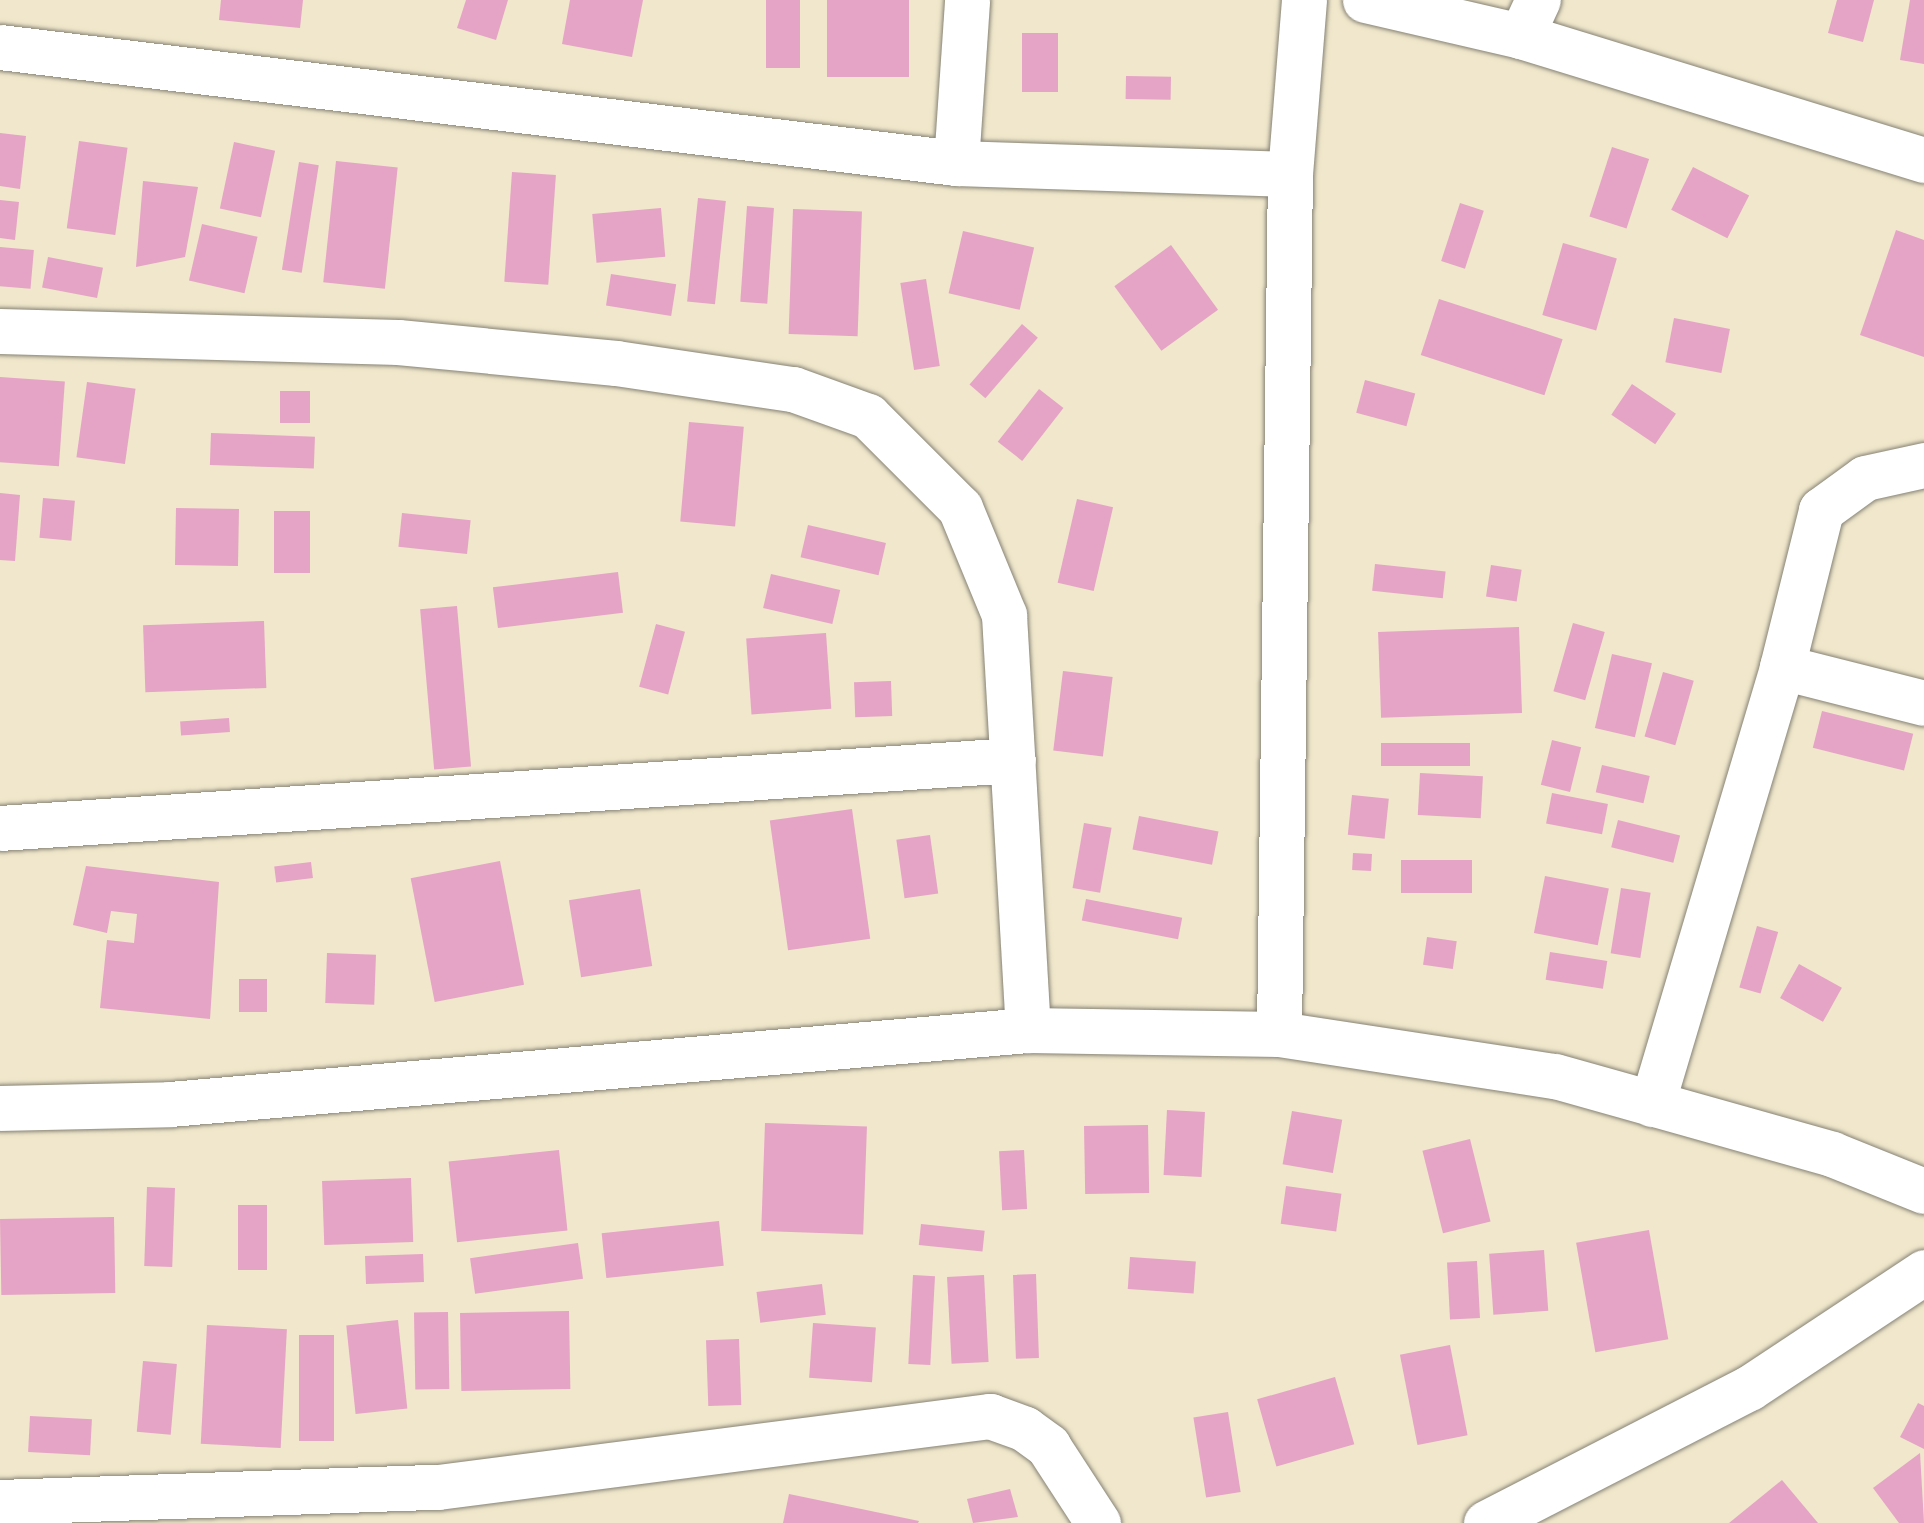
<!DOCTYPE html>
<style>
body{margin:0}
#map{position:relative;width:1924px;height:1523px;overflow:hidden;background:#f0e7cc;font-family:"Indie Flower",sans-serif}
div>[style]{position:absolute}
.building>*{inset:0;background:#e5a3c5;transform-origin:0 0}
.roads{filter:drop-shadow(0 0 2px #868274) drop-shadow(0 0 2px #868274)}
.street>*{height:45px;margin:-22.5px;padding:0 22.5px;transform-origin:22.5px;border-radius:22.5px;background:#fff}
span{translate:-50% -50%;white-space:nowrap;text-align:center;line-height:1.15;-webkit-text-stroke:10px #fbf7ec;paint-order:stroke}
</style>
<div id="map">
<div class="building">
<div style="clip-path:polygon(221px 0,303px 0,300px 28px,219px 20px)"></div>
<div style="clip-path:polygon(466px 0,508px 0,496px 40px,457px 28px)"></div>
<div style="clip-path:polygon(570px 0,643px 0,632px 57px,562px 44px)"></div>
<div style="left:766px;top:0;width:34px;height:68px"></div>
<div style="left:827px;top:0;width:82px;height:77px"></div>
<div style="clip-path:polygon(1837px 0,1874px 0,1863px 42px,1828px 33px)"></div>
<div style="clip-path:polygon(1910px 0,1924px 0,1924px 64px,1900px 60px)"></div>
<div style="left:1022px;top:33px;width:36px;height:59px"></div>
<div style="left:1126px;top:76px;width:45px;height:23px;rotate:1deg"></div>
<div style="clip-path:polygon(0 133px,26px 136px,20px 189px,0 186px)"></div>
<div style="left:79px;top:141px;width:49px;height:88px;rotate:8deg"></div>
<div style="left:234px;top:142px;width:42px;height:68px;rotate:12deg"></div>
<div style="left:1612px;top:147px;width:39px;height:73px;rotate:18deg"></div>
<div style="left:336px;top:161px;width:62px;height:122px;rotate:6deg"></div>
<div style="left:299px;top:162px;width:20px;height:109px;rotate:9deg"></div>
<div style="left:1693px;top:167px;width:63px;height:48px;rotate:27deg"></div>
<div style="left:512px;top:172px;width:44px;height:110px;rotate:4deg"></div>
<div style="clip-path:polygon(143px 181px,198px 187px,185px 257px,136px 267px)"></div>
<div style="left:698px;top:198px;width:28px;height:104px;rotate:6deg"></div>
<div style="clip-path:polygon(0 200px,19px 202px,15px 240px,0 238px)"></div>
<div style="left:1460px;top:203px;width:25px;height:61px;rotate:18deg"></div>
<div style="left:747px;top:206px;width:27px;height:96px;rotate:4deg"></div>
<div style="left:661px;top:208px;width:49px;height:69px;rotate:85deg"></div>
<div style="left:793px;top:209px;width:69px;height:125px;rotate:2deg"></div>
<div style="left:202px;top:224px;width:57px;height:58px;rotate:13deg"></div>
<div style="clip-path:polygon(1896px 230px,1924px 240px,1924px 357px,1860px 335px)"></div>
<div style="left:963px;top:231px;width:73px;height:64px;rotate:13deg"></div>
<div style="left:1563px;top:243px;width:56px;height:75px;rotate:16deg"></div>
<div style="left:1171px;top:245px;width:80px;height:70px;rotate:54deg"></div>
<div style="left:0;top:247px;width:34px;height:39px;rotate:5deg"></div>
<div style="left:48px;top:257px;width:56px;height:31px;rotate:11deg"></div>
<div style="left:611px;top:274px;width:66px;height:32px;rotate:9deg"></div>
<div style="left:926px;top:279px;width:88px;height:26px;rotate:81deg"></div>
<div style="left:1439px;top:299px;width:130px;height:59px;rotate:18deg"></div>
<div style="left:1674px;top:318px;width:57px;height:45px;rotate:11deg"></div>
<div style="left:1022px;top:324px;width:21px;height:80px;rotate:41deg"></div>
<div style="left:0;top:377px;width:65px;height:85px;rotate:4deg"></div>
<div style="left:1365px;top:380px;width:52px;height:34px;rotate:15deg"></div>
<div style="left:87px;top:382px;width:49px;height:76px;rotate:8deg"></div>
<div style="left:1632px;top:384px;width:53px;height:37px;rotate:34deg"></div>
<div style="left:1039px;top:389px;width:31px;height:67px;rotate:38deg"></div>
<div style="left:280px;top:391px;width:30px;height:32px"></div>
<div style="left:689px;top:422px;width:55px;height:100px;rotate:5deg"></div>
<div style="left:211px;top:433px;width:104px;height:32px;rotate:2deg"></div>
<div style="clip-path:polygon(0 493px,20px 495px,15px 561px,0 560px)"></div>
<div style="left:43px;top:498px;width:32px;height:40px;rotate:5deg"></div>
<div style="left:1077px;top:499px;width:37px;height:86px;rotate:13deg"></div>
<div style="left:176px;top:508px;width:63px;height:57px;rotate:1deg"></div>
<div style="left:274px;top:511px;width:36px;height:62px"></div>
<div style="left:402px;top:513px;width:69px;height:34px;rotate:6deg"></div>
<div style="left:808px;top:525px;width:80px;height:33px;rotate:13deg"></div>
<div style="left:1375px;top:564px;width:71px;height:27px;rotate:6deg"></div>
<div style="left:1491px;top:565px;width:31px;height:32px;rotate:9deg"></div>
<div style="left:618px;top:572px;width:41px;height:126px;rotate:83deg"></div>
<div style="left:771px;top:574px;width:71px;height:35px;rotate:13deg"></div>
<div style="left:457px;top:606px;width:161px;height:37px;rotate:85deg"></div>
<div style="left:264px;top:621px;width:67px;height:121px;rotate:88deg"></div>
<div style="left:1573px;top:623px;width:33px;height:71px;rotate:16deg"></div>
<div style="left:656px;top:624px;width:30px;height:65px;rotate:15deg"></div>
<div style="left:1519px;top:627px;width:86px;height:141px;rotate:88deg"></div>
<div style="left:826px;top:633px;width:76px;height:80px;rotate:86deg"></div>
<div style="left:1612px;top:654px;width:41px;height:76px;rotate:13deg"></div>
<div style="left:1063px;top:671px;width:50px;height:80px;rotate:7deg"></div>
<div style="left:1663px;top:672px;width:32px;height:67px;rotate:16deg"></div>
<div style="left:891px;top:681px;width:35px;height:37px;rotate:88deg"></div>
<div style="left:1822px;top:711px;width:94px;height:38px;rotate:14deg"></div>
<div style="left:229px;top:718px;width:14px;height:49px;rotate:86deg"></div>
<div style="left:1552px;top:740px;width:30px;height:46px;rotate:14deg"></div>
<div style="left:1381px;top:743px;width:89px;height:23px"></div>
<div style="left:1602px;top:765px;width:49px;height:28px;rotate:13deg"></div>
<div style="left:1420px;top:773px;width:63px;height:42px;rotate:3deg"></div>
<div style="left:1552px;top:793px;width:57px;height:31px;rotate:11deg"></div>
<div style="left:1352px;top:795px;width:37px;height:40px;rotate:6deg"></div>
<div style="left:852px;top:809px;width:131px;height:83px;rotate:82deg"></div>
<div style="left:1139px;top:816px;width:81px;height:34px;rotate:11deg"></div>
<div style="left:1618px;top:820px;width:64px;height:28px;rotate:14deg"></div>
<div style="left:1084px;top:823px;width:28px;height:66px;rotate:10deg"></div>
<div style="left:930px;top:835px;width:59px;height:34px;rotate:82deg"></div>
<div style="left:1353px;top:853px;width:19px;height:17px;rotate:3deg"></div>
<div style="left:1401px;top:860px;width:71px;height:33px"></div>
<div style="left:500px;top:861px;width:126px;height:91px;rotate:79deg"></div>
<div style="left:311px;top:862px;width:16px;height:37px;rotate:83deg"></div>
<div style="clip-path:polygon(86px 866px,219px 882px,210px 1019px,100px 1008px,107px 940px,134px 943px,137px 914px,111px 911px,107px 933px,73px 925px)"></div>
<div style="left:1545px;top:876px;width:65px;height:58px;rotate:11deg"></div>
<div style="left:1621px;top:888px;width:30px;height:66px;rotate:9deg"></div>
<div style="left:640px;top:889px;width:78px;height:72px;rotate:81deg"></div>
<div style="left:1086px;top:899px;width:98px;height:22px;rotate:11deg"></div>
<div style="left:1757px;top:926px;width:22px;height:64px;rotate:16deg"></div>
<div style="left:1427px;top:937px;width:30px;height:28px;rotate:8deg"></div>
<div style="left:1550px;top:952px;width:58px;height:28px;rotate:9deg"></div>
<div style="left:327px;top:953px;width:49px;height:50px;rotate:2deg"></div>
<div style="left:1799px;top:964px;width:49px;height:39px;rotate:29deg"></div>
<div style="left:239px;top:979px;width:28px;height:33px"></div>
<div style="left:1167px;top:1110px;width:38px;height:65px;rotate:3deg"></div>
<div style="left:1292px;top:1111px;width:51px;height:54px;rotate:10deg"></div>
<div style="left:765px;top:1123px;width:102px;height:108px;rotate:2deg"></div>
<div style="left:1148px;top:1125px;width:68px;height:64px;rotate:89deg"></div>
<div style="left:1470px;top:1139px;width:85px;height:49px;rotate:76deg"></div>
<div style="left:559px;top:1150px;width:81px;height:111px;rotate:84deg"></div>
<div style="left:1024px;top:1150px;width:59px;height:25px;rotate:87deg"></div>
<div style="left:411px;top:1178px;width:64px;height:89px;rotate:88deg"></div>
<div style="left:1286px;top:1186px;width:56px;height:38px;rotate:8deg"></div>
<div style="left:147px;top:1187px;width:28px;height:79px;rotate:2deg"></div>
<div style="left:238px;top:1205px;width:29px;height:65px"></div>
<div style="left:114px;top:1217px;width:76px;height:114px;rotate:89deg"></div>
<div style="left:719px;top:1221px;width:45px;height:118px;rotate:84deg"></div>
<div style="left:921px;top:1224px;width:64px;height:21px;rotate:6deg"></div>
<div style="left:1649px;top:1230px;width:111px;height:74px;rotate:80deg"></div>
<div style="left:578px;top:1243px;width:36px;height:109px;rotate:82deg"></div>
<div style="left:1544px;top:1250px;width:61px;height:55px;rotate:86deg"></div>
<div style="left:423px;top:1254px;width:28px;height:58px;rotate:88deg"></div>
<div style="left:1130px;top:1257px;width:66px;height:32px;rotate:4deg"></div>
<div style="left:1477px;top:1261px;width:57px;height:30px;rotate:87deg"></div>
<div style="left:1036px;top:1274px;width:84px;height:23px;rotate:88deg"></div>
<div style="left:913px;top:1275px;width:22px;height:89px;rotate:3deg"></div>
<div style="left:984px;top:1275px;width:87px;height:37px;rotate:87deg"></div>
<div style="left:822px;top:1284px;width:31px;height:66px;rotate:83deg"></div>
<div style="left:569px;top:1311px;width:78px;height:109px;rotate:89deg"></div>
<div style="left:448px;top:1312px;width:77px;height:34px;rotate:89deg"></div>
<div style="left:398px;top:1320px;width:89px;height:52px;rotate:84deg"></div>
<div style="left:813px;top:1323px;width:63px;height:55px;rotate:4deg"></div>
<div style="left:207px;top:1325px;width:80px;height:119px;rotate:3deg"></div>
<div style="left:299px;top:1335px;width:35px;height:106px"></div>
<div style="left:739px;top:1339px;width:66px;height:33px;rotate:88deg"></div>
<div style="left:1450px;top:1345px;width:92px;height:51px;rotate:79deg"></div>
<div style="left:143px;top:1361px;width:34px;height:71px;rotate:5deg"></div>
<div style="left:1335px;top:1377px;width:70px;height:81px;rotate:74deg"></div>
<div style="clip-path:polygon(1918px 1403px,1924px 1406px,1924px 1449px,1900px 1437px)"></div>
<div style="left:1228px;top:1412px;width:81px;height:35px;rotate:81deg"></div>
<div style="left:30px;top:1416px;width:62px;height:36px;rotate:3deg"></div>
<div style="clip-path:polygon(1920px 1453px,1924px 1523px,1899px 1523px,1873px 1488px)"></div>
<div style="clip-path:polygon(1782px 1480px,1818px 1523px,1729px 1523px)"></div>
<div style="clip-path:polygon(1010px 1489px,1018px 1517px,973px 1523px,967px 1499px)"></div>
<div style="clip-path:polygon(789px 1494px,919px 1521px,918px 1523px,783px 1523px)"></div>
</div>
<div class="roads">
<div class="street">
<div style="left:1365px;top:0;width:160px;rotate:13deg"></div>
<div style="left:1521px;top:36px;width:422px;rotate:17.1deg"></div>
<div style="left:1521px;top:36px;width:40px;rotate:-65deg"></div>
<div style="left:0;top:47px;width:963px;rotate:6.92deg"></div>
<div style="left:956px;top:163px;width:334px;rotate:1.9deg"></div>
<div style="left:956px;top:163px;width:163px;rotate:-86.1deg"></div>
<div style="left:0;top:331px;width:398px;rotate:1.6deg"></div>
<div style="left:398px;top:342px;width:219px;rotate:5.5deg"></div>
<div style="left:616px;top:363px;width:179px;rotate:8.4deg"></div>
<div style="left:793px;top:389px;width:80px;rotate:19.8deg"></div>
<div style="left:868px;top:416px;width:130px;rotate:45deg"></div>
<div style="left:960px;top:508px;width:116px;rotate:67.6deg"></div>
<div style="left:1004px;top:615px;width:416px;rotate:86.7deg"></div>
<div style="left:1782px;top:667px;width:146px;rotate:14.2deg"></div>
<div style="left:0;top:828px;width:1015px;rotate:-3.84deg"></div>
<div style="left:1279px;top:1034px;width:860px;rotate:-89.27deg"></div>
<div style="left:1290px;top:174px;width:175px;rotate:-85.4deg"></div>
<div style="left:1652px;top:1104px;width:456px;rotate:-73.4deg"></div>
<div style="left:1782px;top:667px;width:162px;rotate:-76deg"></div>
<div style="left:1821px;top:510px;width:54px;rotate:-36deg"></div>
<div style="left:1865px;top:478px;width:60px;rotate:-12.4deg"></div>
<div style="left:0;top:1108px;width:170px;rotate:-1.3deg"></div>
<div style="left:170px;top:1104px;width:861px;rotate:-4.93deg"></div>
<div style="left:1028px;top:1030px;width:251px;rotate:0.9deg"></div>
<div style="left:1279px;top:1034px;width:279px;rotate:8.7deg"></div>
<div style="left:1555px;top:1076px;width:288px;rotate:15.7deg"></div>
<div style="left:1832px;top:1154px;width:99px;rotate:21.9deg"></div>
<div style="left:0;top:1502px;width:438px;rotate:-2deg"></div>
<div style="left:438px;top:1487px;width:557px;rotate:-7.33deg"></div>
<div style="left:990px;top:1416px;width:37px;rotate:20deg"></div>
<div style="left:1025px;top:1429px;width:29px;rotate:36deg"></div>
<div style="left:1048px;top:1446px;width:92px;rotate:57deg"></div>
<div style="left:1486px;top:1523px;width:296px;rotate:-27.2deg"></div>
<div style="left:1749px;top:1388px;width:210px;rotate:-33.5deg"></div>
</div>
</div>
</div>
